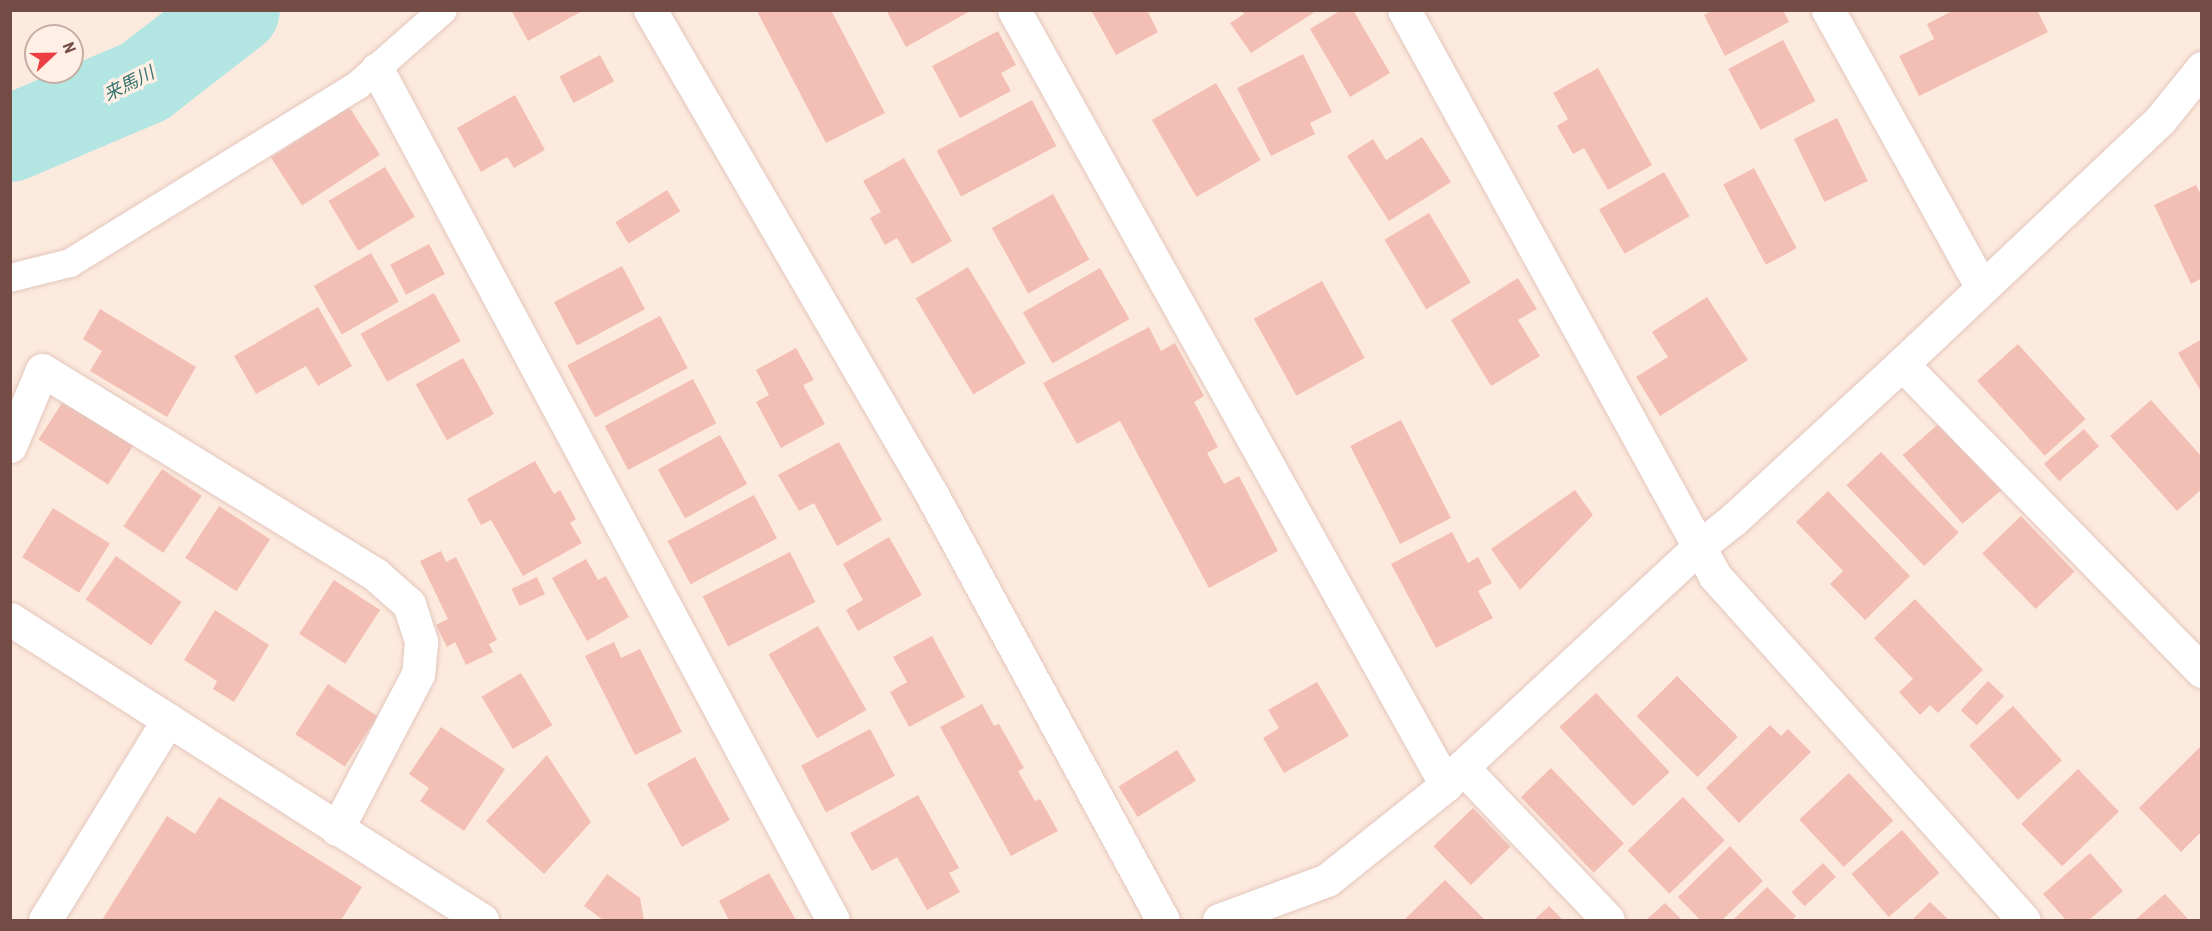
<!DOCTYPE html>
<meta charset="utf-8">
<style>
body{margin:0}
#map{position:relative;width:2212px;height:931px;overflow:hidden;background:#fdeade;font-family:"Roboto Condensed","Noto Sans JP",sans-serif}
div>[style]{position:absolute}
.river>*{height:87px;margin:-43.5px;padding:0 43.5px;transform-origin:43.5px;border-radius:43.5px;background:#b3e6e2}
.building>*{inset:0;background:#f3bfb5;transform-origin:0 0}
.roads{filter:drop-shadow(0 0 2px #e3c6bd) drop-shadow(0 0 2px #e3c6bd)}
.lane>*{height:28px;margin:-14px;padding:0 14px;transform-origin:14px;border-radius:14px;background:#fff}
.street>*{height:33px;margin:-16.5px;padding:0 16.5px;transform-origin:16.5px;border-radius:16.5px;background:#fff}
span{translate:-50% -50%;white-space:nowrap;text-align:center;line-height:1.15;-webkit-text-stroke:6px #ffefe5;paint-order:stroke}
.water-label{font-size:18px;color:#37736f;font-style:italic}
.frame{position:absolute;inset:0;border:12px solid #734c46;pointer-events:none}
.north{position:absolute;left:24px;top:24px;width:60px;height:60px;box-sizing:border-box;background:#ffefe5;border:2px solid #c7aea5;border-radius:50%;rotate:68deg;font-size:16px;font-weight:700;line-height:24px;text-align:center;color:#734c46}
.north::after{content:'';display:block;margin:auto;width:21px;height:27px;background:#ec3e40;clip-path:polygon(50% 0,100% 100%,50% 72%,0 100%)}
</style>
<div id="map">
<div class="river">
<div style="left:10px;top:138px;width:146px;rotate:-23deg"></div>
<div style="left:144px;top:81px;width:116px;rotate:-37.7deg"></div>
</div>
<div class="building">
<div style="clip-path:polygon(511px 10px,584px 10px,528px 41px)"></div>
<div style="clip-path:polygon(762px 10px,831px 10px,885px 113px,826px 143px,758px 13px)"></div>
<div style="clip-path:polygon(886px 10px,972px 10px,906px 47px)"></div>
<div style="clip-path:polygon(1091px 10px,1147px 10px,1158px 32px,1116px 55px)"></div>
<div style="clip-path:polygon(1242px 10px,1318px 10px,1251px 53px,1230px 23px,1244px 14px)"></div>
<div style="clip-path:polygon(1341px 10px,1353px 10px,1390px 73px,1350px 97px,1310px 29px)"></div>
<div style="clip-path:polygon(1713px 10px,1783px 10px,1789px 22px,1725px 56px,1704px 15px)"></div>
<div style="clip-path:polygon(1954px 10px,2037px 10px,2048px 32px,1919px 96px,1899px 56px,1934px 39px,1927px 24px)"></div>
<div style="clip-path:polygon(998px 31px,1016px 65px,1001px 73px,1011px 91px,960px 118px,932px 66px)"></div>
<div style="left:1783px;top:40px;width:69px;height:62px;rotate:62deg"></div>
<div style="clip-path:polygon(1303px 54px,1332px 112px,1310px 123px,1315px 134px,1271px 156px,1237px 88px)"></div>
<div style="left:600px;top:55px;width:30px;height:46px;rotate:62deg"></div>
<div style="clip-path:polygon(1598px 68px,1652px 165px,1608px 190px,1584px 148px,1573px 154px,1557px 126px,1568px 119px,1553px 93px)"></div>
<div style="left:1216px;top:83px;width:89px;height:74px;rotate:60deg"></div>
<div style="clip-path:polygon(515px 95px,545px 150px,514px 168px,507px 157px,481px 172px,457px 128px)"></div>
<div style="left:1032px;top:100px;width:52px;height:108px;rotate:62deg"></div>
<div style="left:349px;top:107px;width:57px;height:93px;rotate:57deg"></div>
<div style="left:1837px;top:118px;width:70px;height:48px;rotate:64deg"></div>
<div style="clip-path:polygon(1422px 137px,1451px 182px,1389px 221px,1347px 156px,1373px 139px,1386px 160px)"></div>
<div style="clip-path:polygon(904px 158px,952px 241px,912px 264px,897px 238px,885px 245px,870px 218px,881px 212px,863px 181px)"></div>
<div style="left:385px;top:167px;width:58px;height:66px;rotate:59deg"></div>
<div style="left:1754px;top:168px;width:91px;height:35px;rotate:62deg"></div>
<div style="left:1664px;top:172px;width:51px;height:75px;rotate:60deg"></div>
<div style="clip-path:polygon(2196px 185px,2202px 197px,2202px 278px,2191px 284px,2154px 205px)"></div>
<div style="left:667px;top:190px;width:25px;height:61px;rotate:58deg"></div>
<div style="left:1053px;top:194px;width:75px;height:70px;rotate:61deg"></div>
<div style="left:1429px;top:213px;width:81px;height:52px;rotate:59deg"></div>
<div style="left:429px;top:244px;width:34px;height:44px;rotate:62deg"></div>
<div style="left:371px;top:253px;width:56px;height:66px;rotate:60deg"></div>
<div style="left:622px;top:266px;width:49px;height:77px;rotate:62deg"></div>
<div style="left:968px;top:267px;width:112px;height:61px;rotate:59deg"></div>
<div style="left:1100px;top:268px;width:59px;height:89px;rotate:60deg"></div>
<div style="clip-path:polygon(1518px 278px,1537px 309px,1518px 320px,1540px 356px,1491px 386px,1451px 320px)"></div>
<div style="left:1322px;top:281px;width:88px;height:78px;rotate:61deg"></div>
<div style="left:434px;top:293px;width:55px;height:84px;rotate:61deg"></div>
<div style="clip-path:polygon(1707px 297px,1748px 360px,1660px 416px,1636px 377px,1668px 357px,1652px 332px)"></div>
<div style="clip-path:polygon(318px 307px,352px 366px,318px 386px,306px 366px,256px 394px,234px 356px)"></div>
<div style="clip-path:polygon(100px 309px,196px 367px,167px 417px,90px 371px,102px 351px,83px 339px)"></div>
<div style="left:660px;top:316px;width:59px;height:105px;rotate:62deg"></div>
<div style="clip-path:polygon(1149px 327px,1161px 351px,1175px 343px,1204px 396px,1194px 402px,1218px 447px,1207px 453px,1224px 484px,1239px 476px,1278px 551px,1209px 588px,1120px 421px,1077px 444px,1043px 383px)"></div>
<div style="clip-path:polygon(2202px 339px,2202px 393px,2178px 353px)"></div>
<div style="left:2018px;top:344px;width:101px;height:55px;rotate:48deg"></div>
<div style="clip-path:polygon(796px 348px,814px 380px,803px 385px,825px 424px,781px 448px,756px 402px,769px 395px,756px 370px)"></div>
<div style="left:463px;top:358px;width:64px;height:54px;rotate:61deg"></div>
<div style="left:693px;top:379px;width:50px;height:100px;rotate:62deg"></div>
<div style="left:64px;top:400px;width:83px;height:47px;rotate:33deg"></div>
<div style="clip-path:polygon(2151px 400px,2202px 457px,2202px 489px,2177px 511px,2110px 436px)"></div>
<div style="left:1401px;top:420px;width:110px;height:57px;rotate:63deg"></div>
<div style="left:1942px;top:421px;width:91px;height:52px;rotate:49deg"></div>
<div style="left:2084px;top:429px;width:23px;height:53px;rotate:49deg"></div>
<div style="left:720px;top:435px;width:56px;height:71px;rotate:61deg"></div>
<div style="clip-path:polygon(839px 442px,882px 520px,837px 546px,814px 503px,799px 511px,778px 475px)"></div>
<div style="left:1881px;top:452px;width:112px;height:48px;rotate:46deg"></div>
<div style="clip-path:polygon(535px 461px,554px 494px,560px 490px,576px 519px,570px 523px,582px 543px,523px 576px,491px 520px,481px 525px,467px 499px)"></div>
<div style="left:162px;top:469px;width:48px;height:69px;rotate:34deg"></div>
<div style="clip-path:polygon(1575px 490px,1593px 515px,1520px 590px,1491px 549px)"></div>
<div style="clip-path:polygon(1828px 491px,1910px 576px,1865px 620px,1830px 584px,1843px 571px,1796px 522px)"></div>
<div style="left:754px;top:495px;width:49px;height:98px;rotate:62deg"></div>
<div style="left:219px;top:506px;width:61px;height:62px;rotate:33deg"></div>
<div style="left:53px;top:508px;width:67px;height:58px;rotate:32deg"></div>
<div style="left:2021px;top:516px;width:77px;height:54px;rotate:46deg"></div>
<div style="clip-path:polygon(1452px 532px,1468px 563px,1478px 557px,1492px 583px,1478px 591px,1493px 618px,1436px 648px,1391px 564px)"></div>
<div style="clip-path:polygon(889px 537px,922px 595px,858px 631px,846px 610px,863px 600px,843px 564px)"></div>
<div style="clip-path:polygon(441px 551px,446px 562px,456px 557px,497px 640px,489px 644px,493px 652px,466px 665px,455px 642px,447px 647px,436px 625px,448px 619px,420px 561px)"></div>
<div style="left:790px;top:552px;width:56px;height:98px;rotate:63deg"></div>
<div style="left:116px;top:556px;width:80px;height:53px;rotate:35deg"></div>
<div style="clip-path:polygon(586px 559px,598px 580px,606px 576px,629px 617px,587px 641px,552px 578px)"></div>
<div style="left:537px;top:577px;width:19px;height:28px;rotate:65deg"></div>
<div style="left:334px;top:580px;width:55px;height:64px;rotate:33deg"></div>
<div style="clip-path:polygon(1915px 599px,1983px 670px,1938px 713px,1930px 705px,1920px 715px,1899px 692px,1913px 679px,1874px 638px)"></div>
<div style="clip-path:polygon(215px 610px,269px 645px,234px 702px,213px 689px,217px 681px,184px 660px)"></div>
<div style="left:818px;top:626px;width:97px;height:57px;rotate:60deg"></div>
<div style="clip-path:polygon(932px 636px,965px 697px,909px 727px,890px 692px,907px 682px,893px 657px)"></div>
<div style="clip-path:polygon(614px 642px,621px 658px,640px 649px,682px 732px,635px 755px,585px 656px)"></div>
<div style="left:521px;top:673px;width:61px;height:46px;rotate:59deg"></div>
<div style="left:1677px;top:676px;width:86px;height:57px;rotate:45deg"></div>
<div style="left:1988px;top:681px;width:22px;height:40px;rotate:43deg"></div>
<div style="clip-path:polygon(1317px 682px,1349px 736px,1284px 773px,1263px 738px,1279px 728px,1268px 710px)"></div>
<div style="left:328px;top:684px;width:59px;height:60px;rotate:33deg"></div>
<div style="left:1596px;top:693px;width:108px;height:50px;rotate:47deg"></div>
<div style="clip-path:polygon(982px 704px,994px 726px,999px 724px,1024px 768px,1018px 771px,1035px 801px,1040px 799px,1058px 831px,1011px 856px,940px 727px)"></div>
<div style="left:2013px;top:706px;width:73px;height:59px;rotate:48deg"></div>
<div style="clip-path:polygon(1770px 725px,1781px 736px,1788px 729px,1811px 752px,1739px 823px,1706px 788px)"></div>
<div style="clip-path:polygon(441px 727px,505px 769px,464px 831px,420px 801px,429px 788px,409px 774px)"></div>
<div style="left:870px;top:729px;width:53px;height:78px;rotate:62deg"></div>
<div style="clip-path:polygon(2202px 745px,2202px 831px,2181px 852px,2139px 808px)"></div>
<div style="left:1177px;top:750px;width:36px;height:69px;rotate:58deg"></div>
<div style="clip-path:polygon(547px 755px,591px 822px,544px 874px,486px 821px)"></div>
<div style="left:695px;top:757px;width:72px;height:55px;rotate:61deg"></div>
<div style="left:1551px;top:768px;width:105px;height:42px;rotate:46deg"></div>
<div style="left:2078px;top:769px;width:59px;height:79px;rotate:46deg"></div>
<div style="left:1849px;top:773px;width:65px;height:68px;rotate:47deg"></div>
<div style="clip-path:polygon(918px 795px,959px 868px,949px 873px,960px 892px,927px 910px,897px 857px,872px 871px,850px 833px)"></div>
<div style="clip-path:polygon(219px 797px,362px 887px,341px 920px,102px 920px,167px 816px,195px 834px)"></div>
<div style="left:1683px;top:797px;width:60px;height:77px;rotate:46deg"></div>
<div style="left:1473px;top:808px;width:54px;height:55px;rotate:46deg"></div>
<div style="left:1902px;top:830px;width:57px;height:67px;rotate:49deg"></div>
<div style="clip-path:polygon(1730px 846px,1763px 881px,1722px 920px,1700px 920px,1678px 897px)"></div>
<div style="clip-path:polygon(2090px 853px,2123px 891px,2089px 920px,2066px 920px,2043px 894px)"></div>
<div style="left:1823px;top:863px;width:19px;height:43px;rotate:47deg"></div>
<div style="clip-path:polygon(769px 873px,796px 920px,729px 920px,719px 901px)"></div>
<div style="clip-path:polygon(607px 874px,640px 898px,644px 920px,603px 920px,584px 906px)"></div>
<div style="clip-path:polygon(1445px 880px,1485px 920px,1404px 920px)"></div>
<div style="clip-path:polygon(1767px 887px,1796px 916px,1792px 920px,1733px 920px)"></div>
<div style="clip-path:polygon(2165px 894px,2189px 920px,2135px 920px)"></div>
<div style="clip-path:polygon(1930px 902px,1949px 920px,1912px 920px)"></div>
<div style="clip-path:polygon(1665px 903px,1681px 919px,1646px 920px)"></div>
<div style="clip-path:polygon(1549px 906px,1563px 920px,1534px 920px)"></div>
</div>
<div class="roads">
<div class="lane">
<div style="left:10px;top:278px;width:62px;rotate:-14deg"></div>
<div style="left:70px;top:263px;width:339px;rotate:-31.7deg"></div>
<div style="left:358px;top:85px;width:113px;rotate:-41.4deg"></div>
</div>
<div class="street">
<div style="left:650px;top:10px;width:559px;rotate:59.81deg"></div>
<div style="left:931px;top:493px;width:486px;rotate:61.5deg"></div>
<div style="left:1014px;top:10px;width:887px;rotate:60.86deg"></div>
<div style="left:1404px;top:10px;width:646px;rotate:61.21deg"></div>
<div style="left:1715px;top:576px;width:462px;rotate:48.1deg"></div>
<div style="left:1828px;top:10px;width:318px;rotate:61deg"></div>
<div style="left:377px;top:69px;width:965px;rotate:61.82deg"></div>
<div style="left:1902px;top:364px;width:429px;rotate:45.7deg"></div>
<div style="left:10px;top:446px;width:82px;rotate:-67.2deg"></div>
<div style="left:42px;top:370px;width:392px;rotate:31.5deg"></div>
<div style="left:376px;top:575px;width:44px;rotate:41.3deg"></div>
<div style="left:409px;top:604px;width:40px;rotate:72deg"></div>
<div style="left:421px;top:642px;width:32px;rotate:95deg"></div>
<div style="left:418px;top:674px;width:175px;rotate:117.6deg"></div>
<div style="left:10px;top:619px;width:560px;rotate:32.53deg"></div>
<div style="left:1462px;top:767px;width:211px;rotate:46.3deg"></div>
<div style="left:45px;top:920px;width:235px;rotate:-58.4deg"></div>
<div style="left:1219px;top:920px;width:115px;rotate:-20.3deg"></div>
<div style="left:1327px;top:880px;width:152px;rotate:-38.6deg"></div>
<div style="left:1446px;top:785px;width:24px;rotate:-48deg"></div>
<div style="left:1462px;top:767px;width:323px;rotate:-42.9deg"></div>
<div style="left:1699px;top:547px;width:45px;rotate:-38.7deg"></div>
<div style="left:1734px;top:519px;width:229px;rotate:-42.7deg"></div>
<div style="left:1902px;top:364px;width:355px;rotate:-43.4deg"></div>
<div style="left:2160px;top:120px;width:67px;rotate:-51.1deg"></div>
</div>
</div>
<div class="water-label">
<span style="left:129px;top:84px;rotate:-27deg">来馬川</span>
</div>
<div class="frame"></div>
<div class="north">N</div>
</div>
